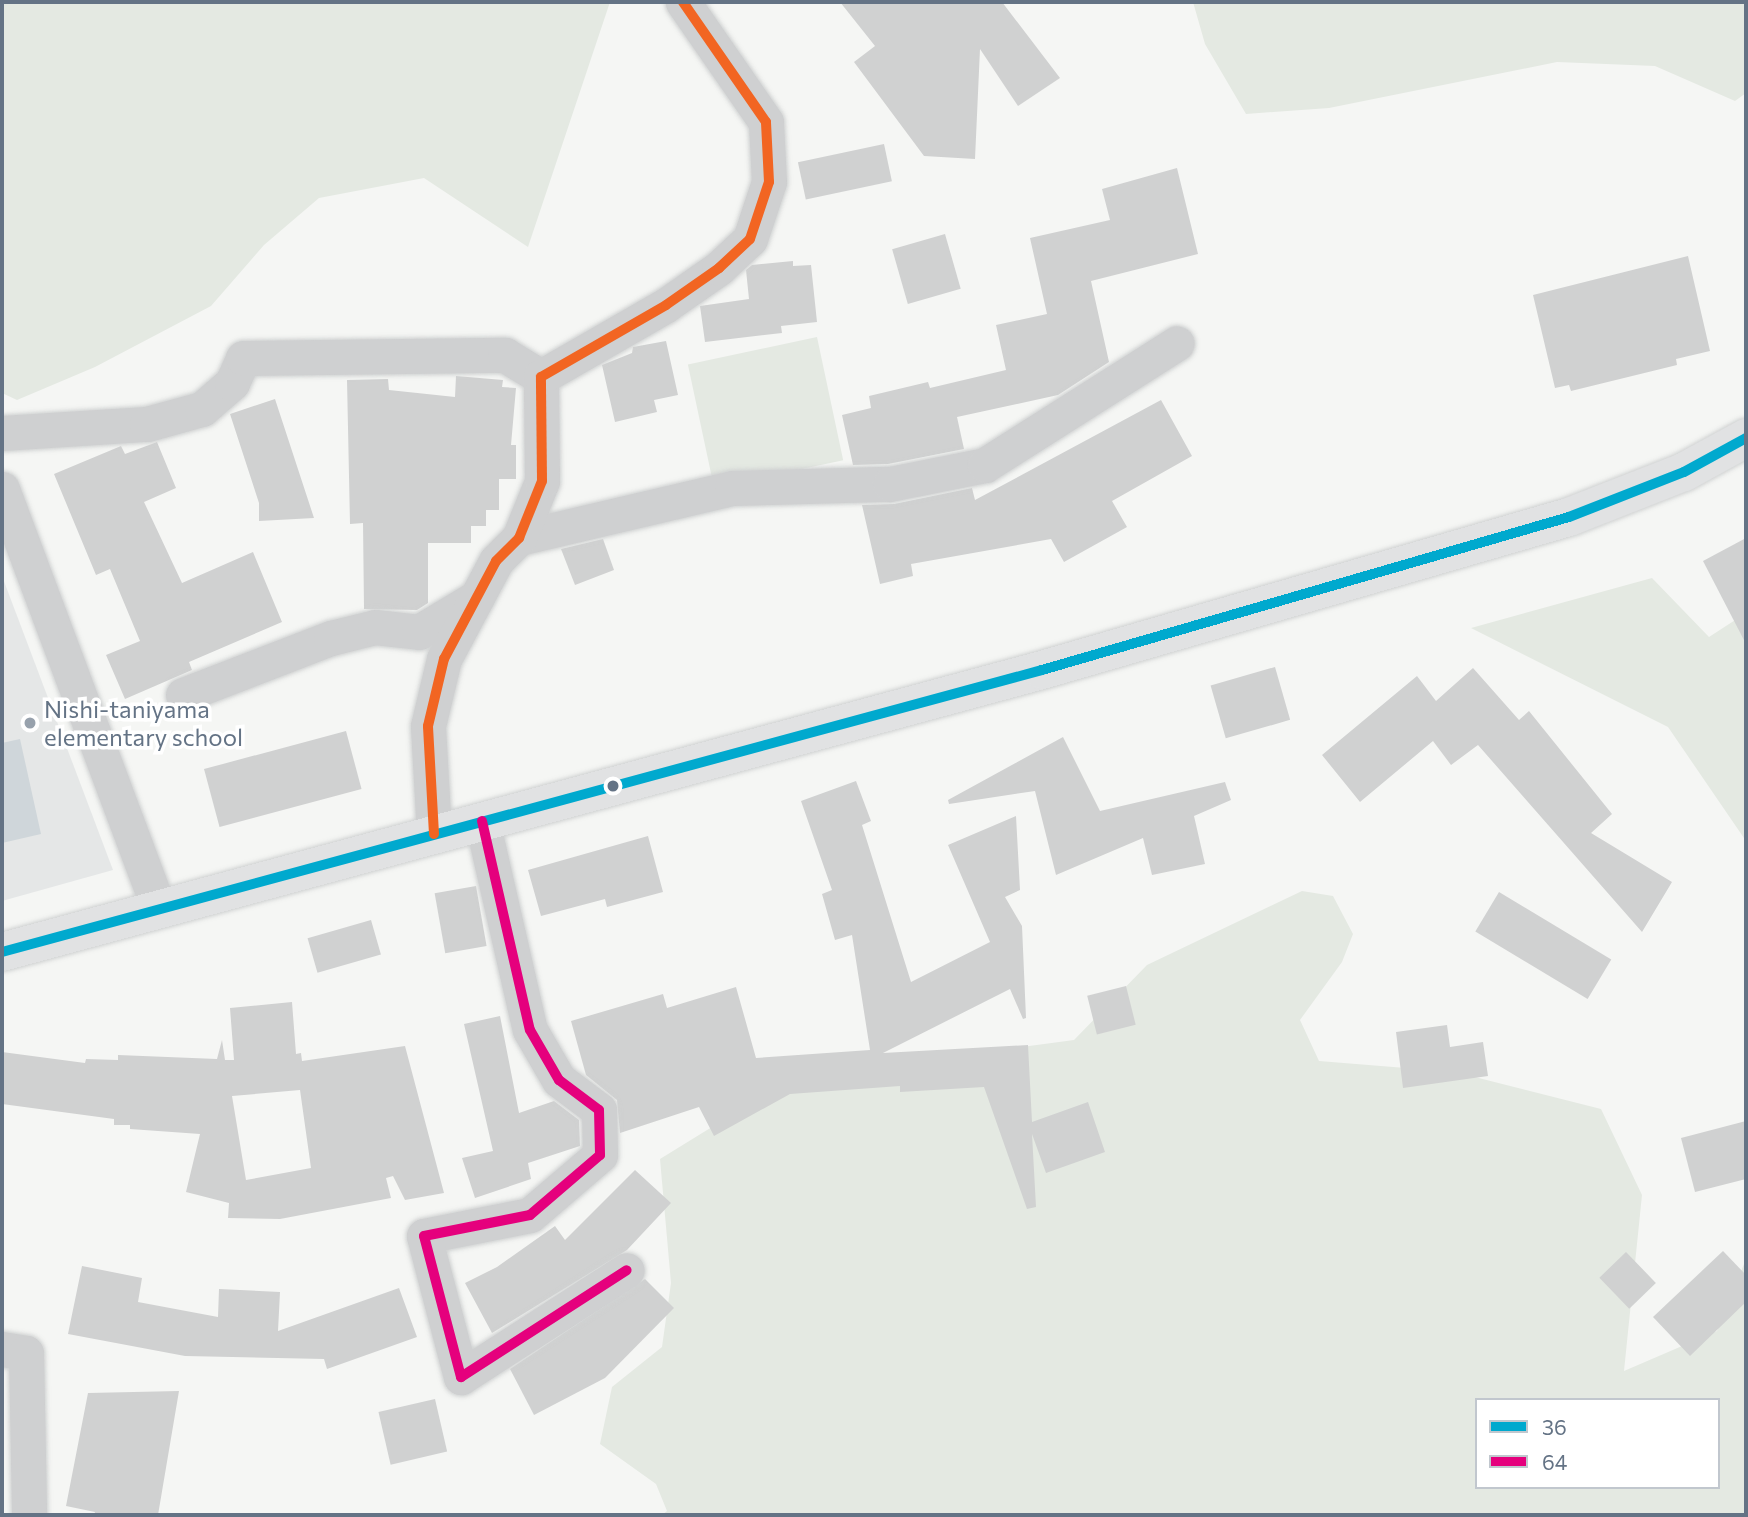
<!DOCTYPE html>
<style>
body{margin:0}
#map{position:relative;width:1748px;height:1517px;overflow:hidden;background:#f5f6f4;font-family:Commissioner,sans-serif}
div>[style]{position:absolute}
.built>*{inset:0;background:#e5e7e7}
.green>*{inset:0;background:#e4e9e2;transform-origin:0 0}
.water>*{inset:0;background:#cfd6da}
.building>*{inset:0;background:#d0d1d1;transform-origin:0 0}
.roads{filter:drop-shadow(0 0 2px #d0d2d2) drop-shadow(0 0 2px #d0d2d2)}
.minor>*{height:35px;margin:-17.5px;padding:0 17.5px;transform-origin:17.5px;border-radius:17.5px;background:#cfd0d1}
.primary>*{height:38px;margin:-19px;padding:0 19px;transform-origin:19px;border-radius:19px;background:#e1e2e3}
.bus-1>*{height:10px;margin:-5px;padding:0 5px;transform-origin:5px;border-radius:5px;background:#00a9ce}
.bus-2>*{height:10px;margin:-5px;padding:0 5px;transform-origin:5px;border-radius:5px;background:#e5007d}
.bus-3>*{height:10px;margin:-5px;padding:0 5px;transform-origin:5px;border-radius:5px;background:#f26522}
.dots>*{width:19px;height:19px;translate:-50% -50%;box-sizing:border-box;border:4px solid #fff;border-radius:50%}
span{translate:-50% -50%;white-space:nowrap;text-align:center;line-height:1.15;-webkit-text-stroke:7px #fff;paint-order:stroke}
.poi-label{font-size:24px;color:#647385}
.left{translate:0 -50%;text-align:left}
.frame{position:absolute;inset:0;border:4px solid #647385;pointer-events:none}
.legend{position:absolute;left:1475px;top:1398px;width:245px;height:91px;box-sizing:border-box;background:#fff;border:2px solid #c1c7ce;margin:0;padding:9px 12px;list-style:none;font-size:21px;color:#647385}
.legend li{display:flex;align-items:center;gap:14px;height:35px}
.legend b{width:35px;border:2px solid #c1c7ce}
</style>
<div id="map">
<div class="built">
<div style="clip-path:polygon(2px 576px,113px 870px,2px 901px)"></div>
</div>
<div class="green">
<div style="clip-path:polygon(2px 2px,610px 2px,528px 247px,424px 178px,319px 198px,264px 245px,211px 306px,95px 367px,17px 400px,2px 393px)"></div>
<div style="clip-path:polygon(1193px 2px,1746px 2px,1746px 93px,1735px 101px,1655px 66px,1557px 62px,1329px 108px,1246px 114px,1205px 44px)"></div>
<div style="left:817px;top:337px;width:126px;height:132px;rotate:78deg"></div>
<div style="clip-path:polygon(1652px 578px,1709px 637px,1746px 613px,1746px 841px,1668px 727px,1471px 628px)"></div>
<div style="clip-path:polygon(evenodd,1302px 891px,1333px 896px,1353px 934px,1342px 962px,1300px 1020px,1319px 1061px,1455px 1072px,1601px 1109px,1642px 1195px,1624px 1371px,1717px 1331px,1746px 1259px,1746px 1515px,662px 1515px,667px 1511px,656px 1484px,600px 1444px,612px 1387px,662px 1347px,671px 1283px,660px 1159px,759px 1098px,968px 1054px,1074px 1040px,1147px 965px,1302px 891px,1477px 1400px,1718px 1400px,1718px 1487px,1477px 1487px,1477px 1400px)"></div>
</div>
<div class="water">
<div style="clip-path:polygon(20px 739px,41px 834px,2px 843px,2px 743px)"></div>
</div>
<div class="building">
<div style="clip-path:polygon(840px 2px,1002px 2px,1060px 78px,1018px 106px,980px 49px,975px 159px,924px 156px,854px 62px,875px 46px)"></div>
<div style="left:884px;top:144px;width:38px;height:88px;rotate:78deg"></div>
<div style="clip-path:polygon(1177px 168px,1198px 254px,1091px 281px,1109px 362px,1058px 395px,957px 417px,964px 449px,888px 464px,853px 465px,842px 415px,871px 408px,869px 396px,928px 382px,930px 388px,1006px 370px,996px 325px,1047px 314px,1030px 238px,1110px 220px,1102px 189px)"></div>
<div style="left:945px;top:234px;width:57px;height:55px;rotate:74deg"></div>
<div style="clip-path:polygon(1688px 256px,1710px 351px,1676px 359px,1677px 365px,1571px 391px,1569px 385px,1555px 388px,1533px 295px)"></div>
<div style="clip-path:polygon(793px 261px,793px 266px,811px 265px,817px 322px,781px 326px,782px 333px,705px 342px,700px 306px,749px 299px,746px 270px,752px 265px)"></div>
<div style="clip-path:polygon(666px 341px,678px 395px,654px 400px,657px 412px,615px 422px,602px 365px,632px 353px,633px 347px)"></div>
<div style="clip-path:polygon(456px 376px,503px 380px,502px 387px,516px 388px,511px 445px,516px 445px,516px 479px,499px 479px,499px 510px,486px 510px,486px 526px,471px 526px,471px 543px,428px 543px,428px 603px,417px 610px,364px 609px,363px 523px,350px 524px,347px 380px,388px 379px,389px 390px,455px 397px)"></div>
<div style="clip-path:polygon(275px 399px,314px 518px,259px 521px,259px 503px,230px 414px)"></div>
<div style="clip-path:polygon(1161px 400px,1192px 456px,1112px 501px,1127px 527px,1064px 562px,1051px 539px,911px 564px,913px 576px,880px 584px,862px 505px,894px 504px,972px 488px,975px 500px)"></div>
<div style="clip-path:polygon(157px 442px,176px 488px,144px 502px,182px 583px,253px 552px,282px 622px,189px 662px,192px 670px,125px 699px,106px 655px,140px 641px,110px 569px,96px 575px,54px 474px,121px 446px,125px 454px)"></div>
<div style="clip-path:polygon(1746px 538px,1746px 644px,1703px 561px)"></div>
<div style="clip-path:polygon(603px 539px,614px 570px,575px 585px,561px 549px)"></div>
<div style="left:1275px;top:667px;width:55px;height:67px;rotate:74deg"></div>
<div style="clip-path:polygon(1473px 668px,1519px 720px,1529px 711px,1612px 814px,1591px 833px,1672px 882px,1642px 932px,1478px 745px,1451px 765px,1433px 741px,1360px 802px,1322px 755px,1417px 676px,1436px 701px)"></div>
<div style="left:346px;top:731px;width:60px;height:147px;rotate:75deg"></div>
<div style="clip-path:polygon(1063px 737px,1100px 811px,1225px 782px,1231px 800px,1194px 816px,1205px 864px,1152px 875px,1143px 838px,1056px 875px,1035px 791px,949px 804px,948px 800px)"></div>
<div style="clip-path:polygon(856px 781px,871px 821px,862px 825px,911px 982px,990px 942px,948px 845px,1016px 816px,1020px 890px,1005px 897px,1022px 926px,1026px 1018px,1023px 1019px,1010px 989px,883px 1053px,1028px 1045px,1032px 1122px,1088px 1102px,1105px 1152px,1046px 1173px,1032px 1134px,1036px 1207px,1027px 1209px,984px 1087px,900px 1092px,900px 1086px,790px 1094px,714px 1136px,699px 1107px,620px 1133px,617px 1100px,586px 1075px,571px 1021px,663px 994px,667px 1008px,736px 987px,756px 1058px,870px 1050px,852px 935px,835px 940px,822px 894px,832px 890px,801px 801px)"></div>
<div style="clip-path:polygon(648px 836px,663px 892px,607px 907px,605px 899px,541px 916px,528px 870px)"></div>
<div style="left:476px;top:886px;width:61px;height:42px;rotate:80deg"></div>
<div style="left:1499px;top:892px;width:131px;height:46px;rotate:31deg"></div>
<div style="left:371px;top:920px;width:36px;height:66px;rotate:74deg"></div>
<div style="left:1126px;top:986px;width:40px;height:40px;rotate:76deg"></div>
<div style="clip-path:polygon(evenodd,292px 1002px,296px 1054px,301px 1053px,302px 1061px,405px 1046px,444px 1193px,405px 1200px,393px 1176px,386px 1178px,391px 1198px,280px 1219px,228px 1218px,229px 1203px,186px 1192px,200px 1134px,130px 1129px,130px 1125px,114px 1125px,114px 1119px,2px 1104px,2px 1052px,85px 1063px,86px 1059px,118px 1060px,118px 1055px,217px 1059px,222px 1040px,225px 1060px,234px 1060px,230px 1008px,292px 1002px,300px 1090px,311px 1168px,246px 1180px,232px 1096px,300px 1090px)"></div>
<div style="clip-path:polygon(500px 1016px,519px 1113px,554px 1101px,579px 1120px,580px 1146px,528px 1163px,531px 1179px,475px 1198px,462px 1158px,493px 1151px,464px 1024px)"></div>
<div style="clip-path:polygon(1447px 1025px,1450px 1047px,1483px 1042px,1488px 1076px,1403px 1088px,1396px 1032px)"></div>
<div style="clip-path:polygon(1746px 1121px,1746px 1179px,1695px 1192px,1681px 1138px)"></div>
<div style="clip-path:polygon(635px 1170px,671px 1203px,627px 1250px,492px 1333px,465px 1283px,497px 1267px,555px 1226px,565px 1240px)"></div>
<div style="clip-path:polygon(1723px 1251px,1746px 1275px,1746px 1302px,1690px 1356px,1653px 1317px)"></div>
<div style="left:1626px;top:1252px;width:43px;height:37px;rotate:46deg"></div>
<div style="clip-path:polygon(82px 1266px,142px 1278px,138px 1302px,218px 1317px,219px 1289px,280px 1292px,278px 1331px,399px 1288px,417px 1337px,327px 1369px,324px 1359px,185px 1356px,68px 1334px)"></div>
<div style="clip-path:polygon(645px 1279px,674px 1308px,605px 1378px,534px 1415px,510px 1369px)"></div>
<div style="clip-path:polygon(179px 1391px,158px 1515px,94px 1515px,95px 1512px,66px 1506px,88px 1393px)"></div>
<div style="left:435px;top:1399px;width:54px;height:58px;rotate:77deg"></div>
</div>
<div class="roads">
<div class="minor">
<div style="left:2px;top:433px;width:145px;rotate:-3.6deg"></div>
<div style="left:147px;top:424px;width:57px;rotate:-15.3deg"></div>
<div style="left:202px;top:409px;width:40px;rotate:-41deg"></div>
<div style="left:232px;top:383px;width:27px;rotate:-66deg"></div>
<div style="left:243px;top:358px;width:262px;rotate:-0.7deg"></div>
<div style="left:505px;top:355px;width:42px;rotate:31.4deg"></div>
<div style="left:2px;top:489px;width:446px;rotate:69.5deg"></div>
<div style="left:519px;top:538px;width:219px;rotate:-13.2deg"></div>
<div style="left:732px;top:488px;width:158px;rotate:-1.5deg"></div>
<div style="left:890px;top:484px;width:97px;rotate:-11.3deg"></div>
<div style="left:985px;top:465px;width:227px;rotate:-32.4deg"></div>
<div style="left:183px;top:695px;width:159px;rotate:-21.1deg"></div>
<div style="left:331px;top:638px;width:45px;rotate:-14deg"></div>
<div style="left:375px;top:627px;width:44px;rotate:6.5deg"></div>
<div style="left:419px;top:632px;width:68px;rotate:-31.1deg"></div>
<div style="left:482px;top:821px;width:214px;rotate:77.1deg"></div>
<div style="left:530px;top:1030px;width:58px;rotate:59.9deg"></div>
<div style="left:559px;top:1080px;width:50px;rotate:36.9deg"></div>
<div style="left:599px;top:1110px;width:45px;rotate:88.7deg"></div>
<div style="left:600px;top:1155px;width:92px;rotate:139.4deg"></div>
<div style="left:530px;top:1215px;width:108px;rotate:168.8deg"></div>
<div style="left:424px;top:1236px;width:146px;rotate:75.3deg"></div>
<div style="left:461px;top:1377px;width:197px;rotate:-32.8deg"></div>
<div style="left:434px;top:834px;width:108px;rotate:-93.2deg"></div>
<div style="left:428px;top:726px;width:69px;rotate:-76.6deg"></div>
<div style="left:444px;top:659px;width:111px;rotate:-62deg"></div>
<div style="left:496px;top:561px;width:33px;rotate:-45deg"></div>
<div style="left:519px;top:538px;width:61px;rotate:-68deg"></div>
<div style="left:542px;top:481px;width:104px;rotate:-90.6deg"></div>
<div style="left:541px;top:377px;width:144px;rotate:-29.9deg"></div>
<div style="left:666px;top:305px;width:65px;rotate:-34.9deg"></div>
<div style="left:719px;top:268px;width:42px;rotate:-43.1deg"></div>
<div style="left:750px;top:239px;width:60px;rotate:-71.6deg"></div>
<div style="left:769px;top:182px;width:60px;rotate:-92.9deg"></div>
<div style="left:766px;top:122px;width:146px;rotate:-124.7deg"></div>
<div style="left:2px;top:1349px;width:24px;rotate:9deg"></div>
<div style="left:26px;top:1353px;width:162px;rotate:88.9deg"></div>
</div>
<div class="primary">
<div style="left:2px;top:952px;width:1078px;rotate:-15.17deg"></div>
<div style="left:1042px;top:670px;width:549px;rotate:-16.19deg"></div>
<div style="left:1569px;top:517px;width:123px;rotate:-21.4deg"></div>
<div style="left:1684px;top:472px;width:71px;rotate:-28.7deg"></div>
</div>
</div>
<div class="bus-1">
<div style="left:2px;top:952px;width:1078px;rotate:-15.17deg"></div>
<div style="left:1042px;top:670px;width:549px;rotate:-16.19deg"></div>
<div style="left:1569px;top:517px;width:123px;rotate:-21.4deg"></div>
<div style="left:1684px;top:472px;width:71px;rotate:-28.7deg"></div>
</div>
<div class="bus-2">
<div style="left:482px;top:821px;width:214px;rotate:77.1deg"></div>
<div style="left:530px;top:1030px;width:58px;rotate:59.9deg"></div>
<div style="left:559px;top:1080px;width:50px;rotate:36.9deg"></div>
<div style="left:599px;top:1110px;width:45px;rotate:88.7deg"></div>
<div style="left:600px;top:1155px;width:92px;rotate:139.4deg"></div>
<div style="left:530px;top:1215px;width:108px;rotate:168.8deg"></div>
<div style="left:424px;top:1236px;width:146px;rotate:75.3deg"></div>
<div style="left:461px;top:1377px;width:197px;rotate:-32.8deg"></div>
</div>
<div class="bus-3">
<div style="left:434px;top:834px;width:108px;rotate:-93.2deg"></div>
<div style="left:428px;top:726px;width:69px;rotate:-76.6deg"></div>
<div style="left:444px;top:659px;width:111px;rotate:-62deg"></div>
<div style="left:496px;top:561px;width:33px;rotate:-45deg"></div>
<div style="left:519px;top:538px;width:61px;rotate:-68deg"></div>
<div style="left:542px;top:481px;width:104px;rotate:-90.6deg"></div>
<div style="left:541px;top:377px;width:144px;rotate:-29.9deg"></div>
<div style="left:666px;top:305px;width:65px;rotate:-34.9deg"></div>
<div style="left:719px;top:268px;width:42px;rotate:-43.1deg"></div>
<div style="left:750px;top:239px;width:60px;rotate:-71.6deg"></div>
<div style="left:769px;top:182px;width:60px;rotate:-92.9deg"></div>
<div style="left:766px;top:122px;width:146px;rotate:-124.7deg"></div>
</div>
<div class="dots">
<div style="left:30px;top:723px;background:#97a1ac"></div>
<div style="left:613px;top:786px;background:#647385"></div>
</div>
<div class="poi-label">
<span class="left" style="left:44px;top:723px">Nishi-taniyama<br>elementary school</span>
</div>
<div class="frame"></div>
<ul class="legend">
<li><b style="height:9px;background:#00a9ce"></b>36</li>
<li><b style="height:9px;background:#e5007d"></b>64</li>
</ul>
</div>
